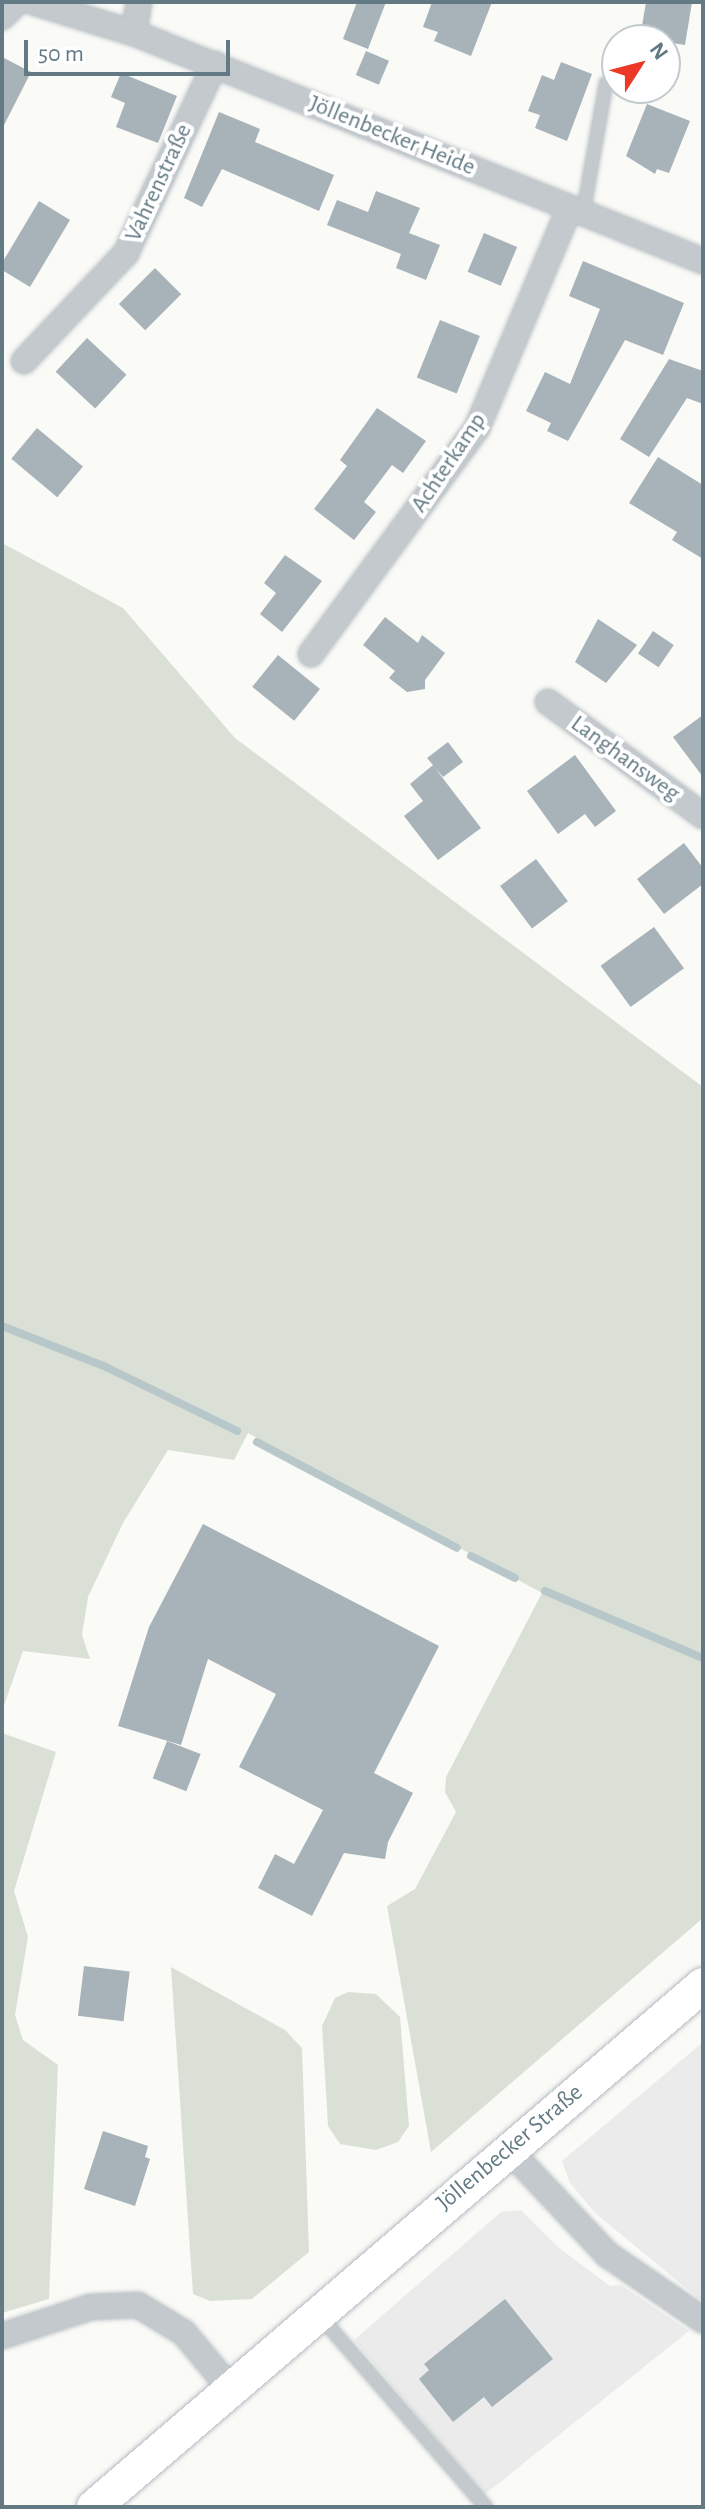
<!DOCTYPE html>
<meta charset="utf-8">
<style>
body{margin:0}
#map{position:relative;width:705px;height:2509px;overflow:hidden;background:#fafaf7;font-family:"Alegreya Sans",sans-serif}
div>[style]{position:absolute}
.built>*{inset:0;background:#ebebeb}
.green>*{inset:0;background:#dbe0d6}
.stream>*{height:8px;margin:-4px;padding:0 4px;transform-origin:4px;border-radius:4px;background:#b8c8ca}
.building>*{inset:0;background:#a7b3b8;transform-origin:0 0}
.roads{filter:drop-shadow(0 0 2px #b5bdc1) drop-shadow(0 0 2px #b5bdc1)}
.service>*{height:12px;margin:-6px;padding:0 6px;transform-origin:6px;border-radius:6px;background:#c3c9cc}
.minor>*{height:24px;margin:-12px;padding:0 12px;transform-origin:12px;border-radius:12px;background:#c3c9cc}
.secondary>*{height:34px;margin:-17px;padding:0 17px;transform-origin:17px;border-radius:17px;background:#fff}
span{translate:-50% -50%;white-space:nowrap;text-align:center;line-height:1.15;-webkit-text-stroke:8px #fff;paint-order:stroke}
.street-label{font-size:24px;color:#637a84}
.frame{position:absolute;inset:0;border:4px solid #637a84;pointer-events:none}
.north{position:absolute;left:601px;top:24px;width:80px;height:80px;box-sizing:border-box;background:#fff;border:2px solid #c1cace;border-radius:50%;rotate:54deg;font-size:22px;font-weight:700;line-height:32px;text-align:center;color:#637a84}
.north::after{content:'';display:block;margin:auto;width:28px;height:36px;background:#ec3925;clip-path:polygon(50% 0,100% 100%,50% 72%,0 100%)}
.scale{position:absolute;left:24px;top:40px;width:206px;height:36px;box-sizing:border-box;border:4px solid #637a84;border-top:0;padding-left:10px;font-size:24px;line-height:28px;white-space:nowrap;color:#637a84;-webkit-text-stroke:6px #fff;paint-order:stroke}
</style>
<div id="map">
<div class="built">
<div style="clip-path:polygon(703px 2042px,703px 2302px,596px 2214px,570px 2183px,562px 2161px)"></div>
<div style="clip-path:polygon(521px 2210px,558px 2247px,610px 2286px,621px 2285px,689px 2331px,484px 2495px,354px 2340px,501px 2212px)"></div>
</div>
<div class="green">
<div style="clip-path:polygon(2px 543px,123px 608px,235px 738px,703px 1087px,703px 1918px,431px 2152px,387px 1906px,415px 1889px,456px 1812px,445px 1792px,446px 1777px,542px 1593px,248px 1433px,234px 1460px,168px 1450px,123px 1523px,88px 1597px,82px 1635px,90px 1659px,23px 1651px,2px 1711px)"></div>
<div style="clip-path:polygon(2px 1733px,56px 1752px,14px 1891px,28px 1937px,15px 2015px,23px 2040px,58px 2065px,49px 2299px,2px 2313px)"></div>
<div style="clip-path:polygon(171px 1967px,285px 2030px,302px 2048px,309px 2252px,252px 2299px,210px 2301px,193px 2294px)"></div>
<div style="clip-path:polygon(348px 1992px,376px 1994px,400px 2017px,409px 2126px,398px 2142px,376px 2150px,340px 2144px,328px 2126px,322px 2026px,335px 1998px)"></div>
</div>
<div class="stream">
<div style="left:2px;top:1326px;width:112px;rotate:21.5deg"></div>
<div style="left:106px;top:1367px;width:146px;rotate:26deg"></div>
<div style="left:257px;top:1442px;width:226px;rotate:27.9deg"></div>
<div style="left:471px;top:1556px;width:49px;rotate:26.6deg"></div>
<div style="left:545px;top:1591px;width:172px;rotate:23deg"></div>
</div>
<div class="building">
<div style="clip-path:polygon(357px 2px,386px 2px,368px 49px,343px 39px)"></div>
<div style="clip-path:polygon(432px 2px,492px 2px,471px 56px,434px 41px,438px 32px,423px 27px)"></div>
<div style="clip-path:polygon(646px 2px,692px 2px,685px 45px,640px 38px)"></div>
<div style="left:366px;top:51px;width:25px;height:26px;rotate:23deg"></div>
<div style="clip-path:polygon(2px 57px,31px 72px,2px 129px)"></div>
<div style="clip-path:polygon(561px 62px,592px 74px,567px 141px,535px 128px,540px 115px,528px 111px,542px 75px,554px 80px)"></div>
<div style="clip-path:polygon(121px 73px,177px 96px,158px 143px,116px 127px,125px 103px,111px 97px)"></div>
<div style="clip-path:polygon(647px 104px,690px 121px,669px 173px,657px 169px,655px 174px,626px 156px)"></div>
<div style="clip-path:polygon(219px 112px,260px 129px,255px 142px,334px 175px,319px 211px,222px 169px,202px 207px,184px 198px)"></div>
<div style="clip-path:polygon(376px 191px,420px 208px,409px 233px,440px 245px,426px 280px,396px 268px,401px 254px,327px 225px,337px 200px,368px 212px)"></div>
<div style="clip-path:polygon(39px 201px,70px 220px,30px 287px,2px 270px,2px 263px)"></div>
<div style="left:484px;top:233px;width:36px;height:42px;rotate:23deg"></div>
<div style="clip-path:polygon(583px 261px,684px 303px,663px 355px,625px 340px,568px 441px,547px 431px,551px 423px,526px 411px,545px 372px,570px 384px,600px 309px,569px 296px)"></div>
<div style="left:155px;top:268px;width:37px;height:51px;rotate:45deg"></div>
<div style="left:440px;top:320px;width:43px;height:62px;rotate:22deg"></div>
<div style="left:87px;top:338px;width:54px;height:46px;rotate:43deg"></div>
<div style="clip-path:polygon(669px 359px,703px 371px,703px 404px,687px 398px,649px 457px,620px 439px)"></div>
<div style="clip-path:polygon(377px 408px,426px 441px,403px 473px,392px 465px,364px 502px,376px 512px,354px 540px,314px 509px,347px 466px,340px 460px)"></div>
<div style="left:37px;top:428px;width:60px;height:40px;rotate:40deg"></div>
<div style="clip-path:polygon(658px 457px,703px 485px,703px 559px,672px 540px,677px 532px,629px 503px)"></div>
<div style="clip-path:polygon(285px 555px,322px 581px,282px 632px,260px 614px,276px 593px,264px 583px)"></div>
<div style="clip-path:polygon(385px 617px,418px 643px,422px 635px,445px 653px,425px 680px,425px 689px,407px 692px,389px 678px,395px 671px,363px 645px)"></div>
<div style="clip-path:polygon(598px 619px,637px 645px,606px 683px,575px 662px)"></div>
<div style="left:653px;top:631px;width:25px;height:27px;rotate:34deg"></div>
<div style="left:278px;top:655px;width:54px;height:41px;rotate:39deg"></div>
<div style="clip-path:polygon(703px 715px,703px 777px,673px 737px)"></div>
<div style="clip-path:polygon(448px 742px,463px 762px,443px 777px,435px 768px,481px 828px,438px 860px,404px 816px,423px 801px,410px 784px,433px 765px,427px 758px)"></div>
<div style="clip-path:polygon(575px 755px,616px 811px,595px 827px,585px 814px,558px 834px,527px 791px)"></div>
<div style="clip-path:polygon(684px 843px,703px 868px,703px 884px,664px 914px,637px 879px)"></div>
<div style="left:536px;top:859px;width:53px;height:45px;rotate:53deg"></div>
<div style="left:654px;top:927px;width:51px;height:66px;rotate:54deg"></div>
<div style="clip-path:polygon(203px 1524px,439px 1646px,374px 1773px,413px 1793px,388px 1842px,385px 1859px,344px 1853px,312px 1916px,258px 1888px,275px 1854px,294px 1864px,323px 1810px,239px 1767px,276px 1694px,208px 1659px,181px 1745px,118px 1726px,149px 1627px)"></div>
<div style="left:167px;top:1741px;width:36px;height:40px;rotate:21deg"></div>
<div style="left:84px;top:1966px;width:46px;height:50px;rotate:7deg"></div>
<div style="clip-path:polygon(103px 2131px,148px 2146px,145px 2157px,150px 2159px,135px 2206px,84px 2189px)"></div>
<div style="clip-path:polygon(505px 2299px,553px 2359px,492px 2407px,484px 2397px,453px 2422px,419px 2379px,429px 2370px,424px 2364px)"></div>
</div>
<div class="roads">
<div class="service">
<div style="left:583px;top:214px;width:133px;rotate:-80deg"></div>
<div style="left:319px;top:2315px;width:254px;rotate:49deg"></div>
</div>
<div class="minor">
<div style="left:33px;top:2px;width:106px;rotate:17.1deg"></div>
<div style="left:134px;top:33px;width:613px;rotate:21.84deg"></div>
<div style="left:2px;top:17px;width:21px;rotate:-45deg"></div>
<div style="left:134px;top:33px;width:31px;rotate:-81deg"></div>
<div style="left:24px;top:361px;width:149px;rotate:-46.6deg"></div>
<div style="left:126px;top:253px;width:209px;rotate:-64.8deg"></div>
<div style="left:311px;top:654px;width:280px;rotate:-53.7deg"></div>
<div style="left:477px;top:428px;width:238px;rotate:-67.2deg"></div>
<div style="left:548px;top:702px;width:192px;rotate:36.3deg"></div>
<div style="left:508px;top:2149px;width:146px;rotate:46.7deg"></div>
<div style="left:608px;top:2255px;width:115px;rotate:34.4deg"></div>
<div style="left:2px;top:2336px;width:94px;rotate:-18deg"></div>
<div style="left:91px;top:2307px;width:47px;rotate:-2.4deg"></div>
<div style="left:138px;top:2305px;width:54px;rotate:31.3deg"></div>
<div style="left:184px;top:2333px;width:72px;rotate:50.1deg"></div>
</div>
<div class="secondary">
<div style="left:94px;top:2507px;width:802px;rotate:-40.6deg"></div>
</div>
</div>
<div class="street-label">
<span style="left:392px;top:136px;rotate:22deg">Jöllenbecker Heide</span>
<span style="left:159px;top:183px;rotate:-65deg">Vahrenstraße</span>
<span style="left:449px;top:463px;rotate:-56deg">Achterkamp</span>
<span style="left:625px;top:759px;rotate:36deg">Langhansweg</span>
<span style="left:510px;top:2148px;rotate:-40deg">Jöllenbecker Straße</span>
</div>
<div class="frame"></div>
<div class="north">N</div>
<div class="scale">50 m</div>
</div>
